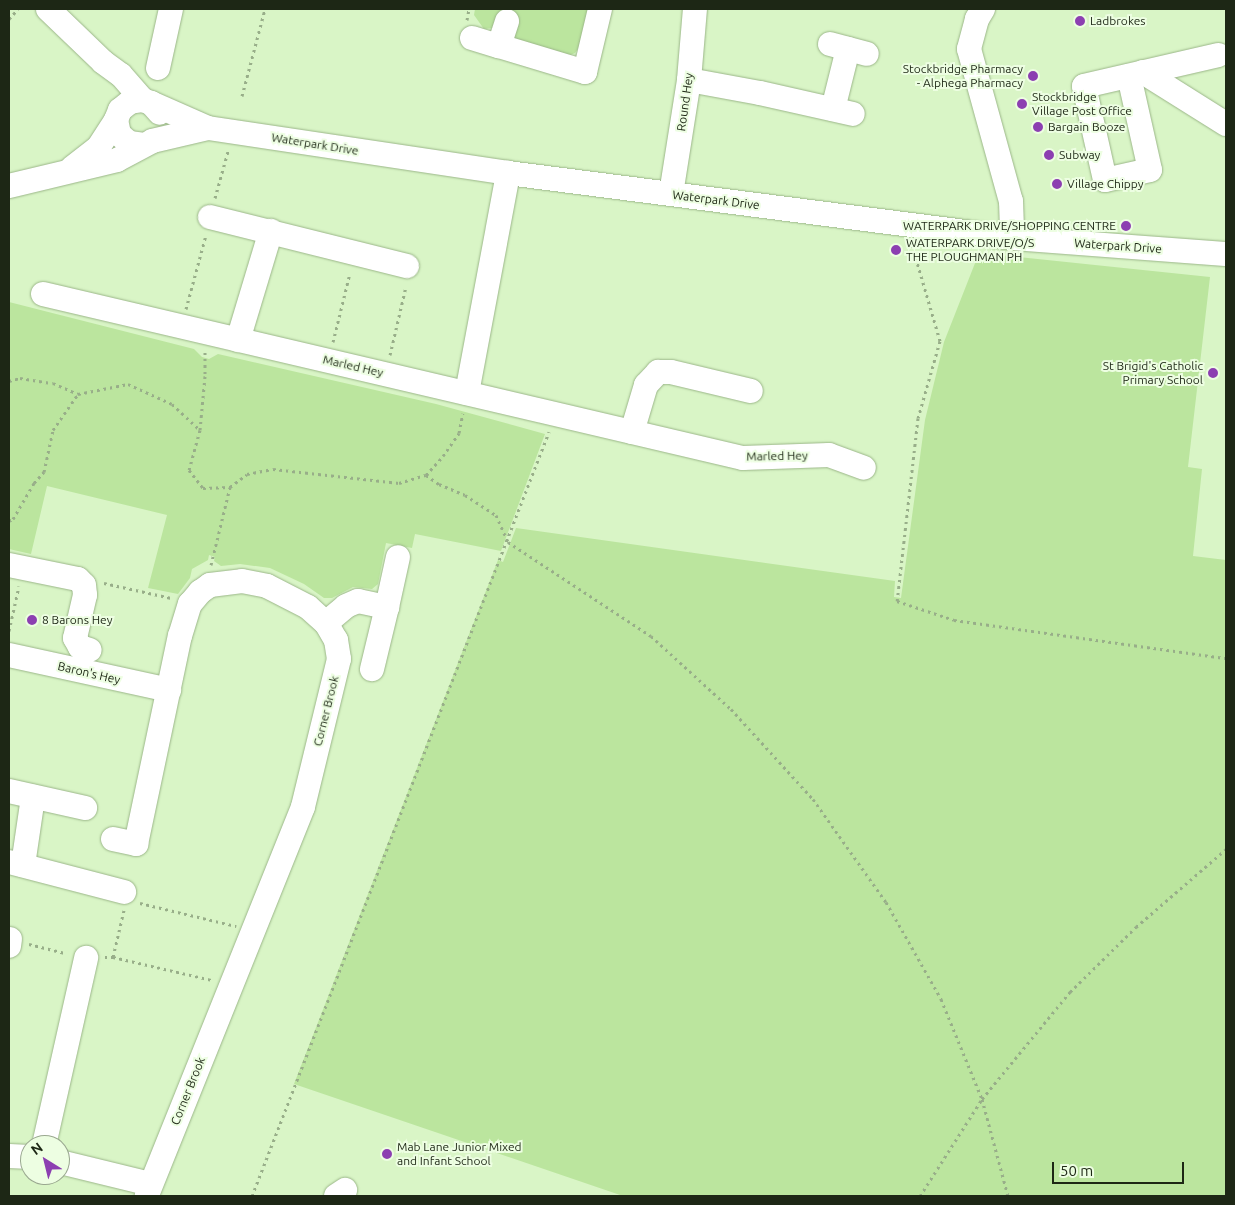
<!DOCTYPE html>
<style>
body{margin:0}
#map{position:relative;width:1235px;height:1205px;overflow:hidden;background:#d9f5c6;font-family:Ubuntu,sans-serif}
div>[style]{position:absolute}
.green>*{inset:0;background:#bbe59e}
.path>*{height:3px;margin-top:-1.5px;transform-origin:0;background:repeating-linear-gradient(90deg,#98ae89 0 2.5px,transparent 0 6.5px)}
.roads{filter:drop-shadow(0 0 1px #9bb689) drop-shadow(0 0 1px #9bb689)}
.minor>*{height:24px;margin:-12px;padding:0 12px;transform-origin:12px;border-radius:12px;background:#fff}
.dots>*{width:14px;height:14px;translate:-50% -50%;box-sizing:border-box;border:2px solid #edfee2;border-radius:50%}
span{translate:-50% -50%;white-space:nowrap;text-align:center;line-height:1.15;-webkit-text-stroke:4px #edfee2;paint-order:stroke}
.poi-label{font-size:12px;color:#1d2715}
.left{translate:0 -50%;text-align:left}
.right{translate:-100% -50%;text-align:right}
.street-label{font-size:12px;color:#1d2715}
.frame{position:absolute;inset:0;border:10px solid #1d2715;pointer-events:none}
.north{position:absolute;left:20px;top:1135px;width:50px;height:50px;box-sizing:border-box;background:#edfee2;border:1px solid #9aa890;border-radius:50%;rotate:324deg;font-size:14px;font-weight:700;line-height:20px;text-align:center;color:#1d2715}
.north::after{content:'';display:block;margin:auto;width:18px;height:22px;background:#8c3fb1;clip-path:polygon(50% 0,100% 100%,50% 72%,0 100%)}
.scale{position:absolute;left:1052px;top:1162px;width:132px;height:22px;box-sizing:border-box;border:2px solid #1d2715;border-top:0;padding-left:6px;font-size:15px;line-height:18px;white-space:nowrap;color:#1d2715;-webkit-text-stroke:4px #edfee2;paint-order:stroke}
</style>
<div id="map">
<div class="green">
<div style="clip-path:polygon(475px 9px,589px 9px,580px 46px,575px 53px,568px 56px,515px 40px,493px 28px,484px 29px,474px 15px)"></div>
<div style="clip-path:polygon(979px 253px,1210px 277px,1188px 467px,1202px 469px,1193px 556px,1226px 560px,1226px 1196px,623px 1196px,294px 1084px,498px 560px,503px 562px,516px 528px,895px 581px,894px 597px,901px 598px,925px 420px,944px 342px)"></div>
<div style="clip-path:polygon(9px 302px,194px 349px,202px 357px,209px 359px,218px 354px,436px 404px,545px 434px,501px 551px,415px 534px,412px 548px,386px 543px,378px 584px,372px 589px,353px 587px,332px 598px,324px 598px,304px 584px,270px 568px,240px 564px,221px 566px,214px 561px,215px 557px,209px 555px,208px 560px,192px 569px,190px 578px,178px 594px,148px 588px,167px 515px,47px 486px,31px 554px,9px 549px)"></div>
</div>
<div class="path">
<div style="left:9px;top:19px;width:13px;rotate:-48deg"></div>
<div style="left:467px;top:20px;width:11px;rotate:-80deg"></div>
<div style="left:242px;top:96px;width:90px;rotate:-75.2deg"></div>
<div style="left:215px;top:198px;width:49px;rotate:-74.5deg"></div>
<div style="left:912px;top:245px;width:100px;rotate:73.7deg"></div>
<div style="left:940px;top:341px;width:80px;rotate:105.9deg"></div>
<div style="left:918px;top:418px;width:184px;rotate:96.5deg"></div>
<div style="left:897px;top:601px;width:60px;rotate:18.4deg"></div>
<div style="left:954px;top:620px;width:275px;rotate:8deg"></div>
<div style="left:186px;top:309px;width:77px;rotate:-74.9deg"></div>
<div style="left:333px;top:342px;width:71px;rotate:-76.2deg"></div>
<div style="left:205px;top:352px;width:24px;rotate:90deg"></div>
<div style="left:205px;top:376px;width:54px;rotate:95.3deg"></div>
<div style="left:200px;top:430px;width:41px;rotate:105.4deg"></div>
<div style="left:189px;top:470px;width:23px;rotate:52deg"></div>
<div style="left:203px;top:488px;width:27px;rotate:-2deg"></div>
<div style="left:390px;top:355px;width:71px;rotate:-76.9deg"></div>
<div style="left:9px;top:381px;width:11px;rotate:-15deg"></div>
<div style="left:20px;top:378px;width:33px;rotate:9deg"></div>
<div style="left:53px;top:383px;width:27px;rotate:24deg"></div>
<div style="left:426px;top:475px;width:16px;rotate:35deg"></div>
<div style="left:439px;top:484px;width:28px;rotate:23deg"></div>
<div style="left:465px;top:495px;width:37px;rotate:33deg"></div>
<div style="left:496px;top:515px;width:30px;rotate:66deg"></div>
<div style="left:508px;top:542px;width:171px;rotate:33.3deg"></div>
<div style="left:651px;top:636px;width:108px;rotate:42.4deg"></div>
<div style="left:731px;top:709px;width:122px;rotate:47.7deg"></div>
<div style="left:813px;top:799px;width:126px;rotate:54.7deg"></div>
<div style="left:886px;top:902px;width:112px;rotate:60.4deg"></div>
<div style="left:941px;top:999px;width:108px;rotate:67.7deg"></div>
<div style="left:982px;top:1099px;width:100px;rotate:75deg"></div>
<div style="left:9px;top:521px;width:4px;rotate:-27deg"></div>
<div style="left:13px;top:519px;width:42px;rotate:-59.7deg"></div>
<div style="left:34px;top:483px;width:15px;rotate:-48deg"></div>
<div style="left:44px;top:472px;width:43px;rotate:-77.9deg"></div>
<div style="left:53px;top:430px;width:44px;rotate:-55.2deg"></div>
<div style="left:78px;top:394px;width:51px;rotate:-11.3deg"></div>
<div style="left:128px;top:384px;width:48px;rotate:24.4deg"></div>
<div style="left:172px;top:404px;width:38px;rotate:43deg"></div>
<div style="left:211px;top:565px;width:80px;rotate:-76.3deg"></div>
<div style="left:230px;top:487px;width:21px;rotate:-37deg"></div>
<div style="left:247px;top:474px;width:26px;rotate:-11deg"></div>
<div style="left:273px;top:469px;width:127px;rotate:6.3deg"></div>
<div style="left:399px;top:483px;width:28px;rotate:-17deg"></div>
<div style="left:426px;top:475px;width:25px;rotate:-48deg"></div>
<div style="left:443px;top:456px;width:28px;rotate:-55deg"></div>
<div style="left:459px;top:433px;width:20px;rotate:-79deg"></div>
<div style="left:104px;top:583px;width:69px;rotate:12.6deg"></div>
<div style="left:9px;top:631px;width:46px;rotate:-77.5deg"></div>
<div style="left:140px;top:903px;width:99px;rotate:13.5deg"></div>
<div style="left:29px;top:944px;width:38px;rotate:14deg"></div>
<div style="left:105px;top:957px;width:8px"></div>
<div style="left:113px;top:957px;width:48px;rotate:-76.8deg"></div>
<div style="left:113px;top:957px;width:102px;rotate:13.1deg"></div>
<div style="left:252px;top:1196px;width:820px;rotate:-68.76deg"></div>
<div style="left:920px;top:1196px;width:115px;rotate:-57.4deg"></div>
<div style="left:982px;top:1099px;width:139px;rotate:-50.6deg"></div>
<div style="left:1070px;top:992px;width:93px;rotate:-44.6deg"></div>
<div style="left:1136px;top:927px;width:119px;rotate:-40.9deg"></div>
</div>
<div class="roads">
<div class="minor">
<div style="left:48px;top:9px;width:76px;rotate:43.9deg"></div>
<div style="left:103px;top:62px;width:22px;rotate:36deg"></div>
<div style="left:121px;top:75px;width:33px;rotate:49deg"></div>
<div style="left:983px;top:9px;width:12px;rotate:121deg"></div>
<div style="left:977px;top:19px;width:31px;rotate:105deg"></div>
<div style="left:969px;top:49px;width:158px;rotate:74.6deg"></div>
<div style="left:1011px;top:201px;width:37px;rotate:88deg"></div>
<div style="left:472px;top:38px;width:28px;rotate:17deg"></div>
<div style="left:499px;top:46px;width:26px;rotate:-72deg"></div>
<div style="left:830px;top:44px;width:38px;rotate:15deg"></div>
<div style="left:499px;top:46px;width:90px;rotate:16.8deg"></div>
<div style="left:585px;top:72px;width:65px;rotate:-76.6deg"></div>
<div style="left:158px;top:68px;width:60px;rotate:-77.6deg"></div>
<div style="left:1143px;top:72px;width:98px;rotate:32.1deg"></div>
<div style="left:1129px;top:76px;width:96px;rotate:77.4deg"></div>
<div style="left:1150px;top:170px;width:46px;rotate:167.5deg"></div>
<div style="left:1105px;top:180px;width:96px;rotate:-102.6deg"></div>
<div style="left:1084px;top:86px;width:138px;rotate:-13deg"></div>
<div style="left:689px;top:80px;width:72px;rotate:10.4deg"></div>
<div style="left:760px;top:93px;width:95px;rotate:12.7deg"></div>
<div style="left:151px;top:103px;width:62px;rotate:23.7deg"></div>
<div style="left:208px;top:128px;width:303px;rotate:8.5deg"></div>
<div style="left:508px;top:173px;width:508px;rotate:7.35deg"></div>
<div style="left:1012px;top:238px;width:215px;rotate:4.3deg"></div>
<div style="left:833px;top:109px;width:62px;rotate:-76deg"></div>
<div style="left:144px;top:145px;width:15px;rotate:-172deg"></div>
<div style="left:129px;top:143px;width:13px;rotate:-138deg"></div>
<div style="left:119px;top:134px;width:14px;rotate:-102deg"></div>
<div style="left:116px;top:120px;width:11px;rotate:-68deg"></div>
<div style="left:120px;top:110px;width:13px;rotate:-39deg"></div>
<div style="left:130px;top:102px;width:13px;rotate:-9deg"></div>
<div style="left:143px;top:100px;width:9px;rotate:21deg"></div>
<div style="left:151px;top:103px;width:13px;rotate:48deg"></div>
<div style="left:72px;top:168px;width:33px;rotate:-38deg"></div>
<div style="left:98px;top:148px;width:33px;rotate:-57deg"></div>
<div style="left:9px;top:186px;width:111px;rotate:-13.5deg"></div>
<div style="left:117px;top:160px;width:40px;rotate:-28deg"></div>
<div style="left:152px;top:141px;width:57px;rotate:-13.1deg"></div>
<div style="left:671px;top:194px;width:115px;rotate:-81deg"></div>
<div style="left:689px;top:80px;width:71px;rotate:-85.2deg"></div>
<div style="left:210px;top:217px;width:203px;rotate:14deg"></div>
<div style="left:43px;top:294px;width:719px;rotate:13.19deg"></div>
<div style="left:743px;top:458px;width:86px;rotate:-2deg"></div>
<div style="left:829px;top:455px;width:37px;rotate:20deg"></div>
<div style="left:238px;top:340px;width:114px;rotate:-73.2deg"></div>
<div style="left:467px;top:393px;width:224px;rotate:-79.4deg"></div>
<div style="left:632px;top:432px;width:49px;rotate:-73.4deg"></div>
<div style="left:646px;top:385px;width:18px;rotate:-47deg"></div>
<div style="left:658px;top:372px;width:13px"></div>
<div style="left:671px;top:372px;width:82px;rotate:13.4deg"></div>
<div style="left:9px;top:565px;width:70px;rotate:11.5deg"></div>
<div style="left:78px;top:579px;width:8px;rotate:45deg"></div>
<div style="left:84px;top:585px;width:10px;rotate:84deg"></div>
<div style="left:85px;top:595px;width:44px;rotate:103.1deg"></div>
<div style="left:75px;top:638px;width:10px;rotate:61deg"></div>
<div style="left:80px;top:647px;width:10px;rotate:17deg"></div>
<div style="left:387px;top:607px;width:51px;rotate:-77.6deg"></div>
<div style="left:326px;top:623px;width:26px;rotate:-40deg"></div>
<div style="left:346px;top:606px;width:13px;rotate:-23deg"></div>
<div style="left:358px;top:601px;width:30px;rotate:12deg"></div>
<div style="left:387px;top:607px;width:64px;rotate:103.6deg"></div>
<div style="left:9px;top:655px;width:164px;rotate:12.3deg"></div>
<div style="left:9px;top:791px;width:78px;rotate:12.6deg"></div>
<div style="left:113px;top:839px;width:24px;rotate:12deg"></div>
<div style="left:136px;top:844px;width:213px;rotate:-78.1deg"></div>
<div style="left:180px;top:636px;width:34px;rotate:-73deg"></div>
<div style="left:190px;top:604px;width:16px;rotate:-50deg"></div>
<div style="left:200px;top:592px;width:12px;rotate:-35deg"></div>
<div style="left:210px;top:585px;width:32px;rotate:-7deg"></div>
<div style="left:242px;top:581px;width:25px;rotate:11deg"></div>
<div style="left:267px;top:586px;width:46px;rotate:27.1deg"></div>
<div style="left:308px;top:607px;width:24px;rotate:42deg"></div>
<div style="left:326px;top:623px;width:20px;rotate:60deg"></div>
<div style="left:336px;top:640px;width:19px;rotate:81deg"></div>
<div style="left:339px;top:659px;width:152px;rotate:103.7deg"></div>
<div style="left:303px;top:807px;width:419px;rotate:111.9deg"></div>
<div style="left:9px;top:862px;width:119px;rotate:14.6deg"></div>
<div style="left:23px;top:865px;width:69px;rotate:-81.6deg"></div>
<div style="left:9px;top:946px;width:7px;rotate:-82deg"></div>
<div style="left:44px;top:1145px;width:192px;rotate:-77.3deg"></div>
<div style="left:9px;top:1156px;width:21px;rotate:3deg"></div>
<div style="left:60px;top:1162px;width:93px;rotate:13.7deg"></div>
<div style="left:336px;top:1196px;width:11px;rotate:-34deg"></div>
</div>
</div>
<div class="dots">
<div style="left:1080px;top:21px;background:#8c3fb1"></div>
<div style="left:1033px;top:76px;background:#8c3fb1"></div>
<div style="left:1022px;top:104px;background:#8c3fb1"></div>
<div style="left:1038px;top:127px;background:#8c3fb1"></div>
<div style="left:1049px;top:155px;background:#8c3fb1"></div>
<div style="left:1057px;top:184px;background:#8c3fb1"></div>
<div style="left:1126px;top:226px;background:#8c3fb1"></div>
<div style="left:896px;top:250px;background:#8c3fb1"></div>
<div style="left:1213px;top:373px;background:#8c3fb1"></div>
<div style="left:32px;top:620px;background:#8c3fb1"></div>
<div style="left:387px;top:1154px;background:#8c3fb1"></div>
</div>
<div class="poi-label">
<span class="left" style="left:1090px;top:21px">Ladbrokes</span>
<span class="right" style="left:1023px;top:76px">Stockbridge Pharmacy<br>- Alphega Pharmacy</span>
<span class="left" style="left:1032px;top:104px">Stockbridge<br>Village Post Office</span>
<span class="left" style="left:1048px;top:127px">Bargain Booze</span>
<span class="left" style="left:1059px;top:155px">Subway</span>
<span class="left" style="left:1067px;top:184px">Village Chippy</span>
<span class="right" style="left:1116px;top:226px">WATERPARK DRIVE/SHOPPING CENTRE</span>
<span class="left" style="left:906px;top:250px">WATERPARK DRIVE/O/S<br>THE PLOUGHMAN PH</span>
<span class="right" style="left:1203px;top:373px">St Brigid's Catholic<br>Primary School</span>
<span class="left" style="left:42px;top:620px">8 Barons Hey</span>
<span class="left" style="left:397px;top:1154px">Mab Lane Junior Mixed<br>and Infant School</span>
</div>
<div class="street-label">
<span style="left:685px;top:102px;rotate:-82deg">Round Hey</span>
<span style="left:315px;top:144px;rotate:9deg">Waterpark Drive</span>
<span style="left:716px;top:200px;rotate:7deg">Waterpark Drive</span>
<span style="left:1118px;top:246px;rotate:4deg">Waterpark Drive</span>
<span style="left:353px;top:366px;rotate:13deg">Marled Hey</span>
<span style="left:777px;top:456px;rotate:-1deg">Marled Hey</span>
<span style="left:89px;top:673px;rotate:13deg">Baron's Hey</span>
<span style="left:326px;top:711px;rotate:-76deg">Corner Brook</span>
<span style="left:188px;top:1091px;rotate:-68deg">Corner Brook</span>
</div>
<div class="frame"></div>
<div class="north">N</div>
<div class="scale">50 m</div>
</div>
